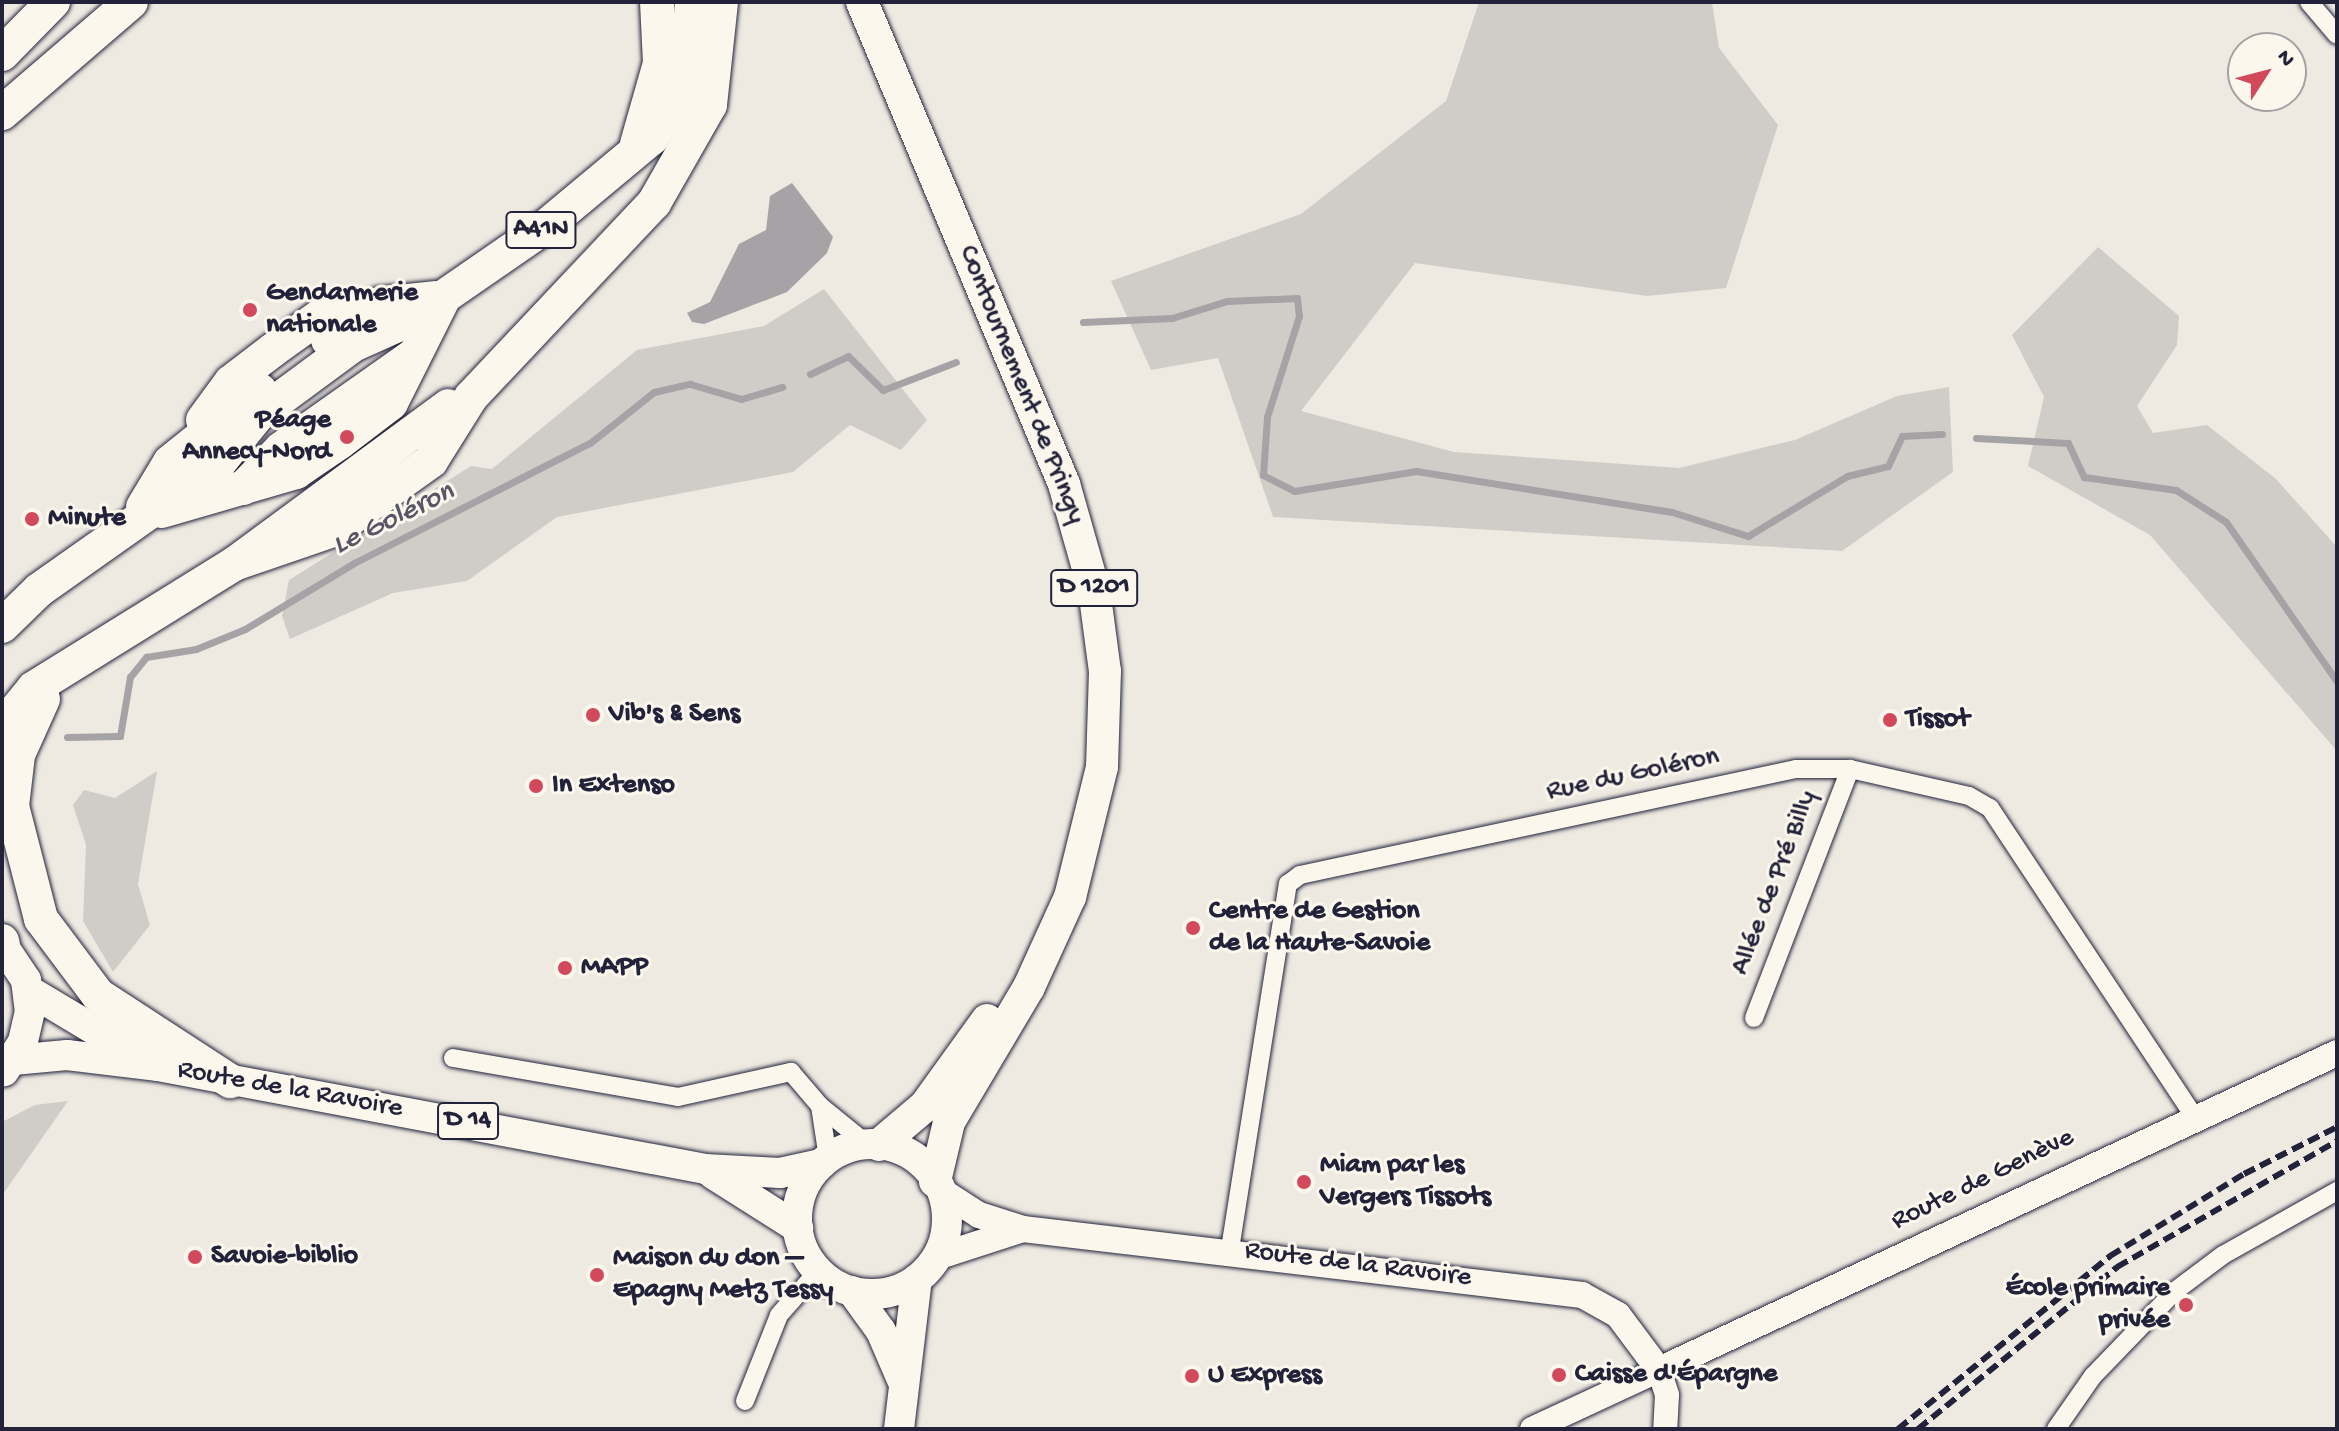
<!DOCTYPE html>
<meta charset="utf-8">
<style>
body{margin:0}
#map{position:relative;width:2339px;height:1431px;overflow:hidden;background:#eeeae2;font-family:"Gochi Hand",sans-serif}
div>[style]{position:absolute}
.green>*{inset:0;background:#d0cdc9}
.water>*{inset:0;background:#a6a3a7}
.stream>*{height:7px;margin:-3.5px;padding:0 3.5px;transform-origin:3.5px;border-radius:3.5px;background:#a6a3a7}
.roads{filter:drop-shadow(0 0 2px #22223b) drop-shadow(0 0 2px #22223b)}
.minor>*{height:18px;margin:-9px;padding:0 9px;transform-origin:9px;border-radius:9px;background:#fbf7ec}
.tertiary>*{height:24px;margin:-12px;padding:0 12px;transform-origin:12px;border-radius:12px;background:#fbf7ec}
.secondary>*{height:26px;margin:-13px;padding:0 13px;transform-origin:13px;border-radius:13px;background:#fbf7ec}
.primary>*{height:30px;margin:-15px;padding:0 15px;transform-origin:15px;border-radius:15px;background:#fbf7ec}
.primary>.ring{margin:-15px;padding:0;box-sizing:content-box;background:none;border:30px solid #fbf7ec;border-radius:50%}
.trunk>*{height:32px;margin:-16px;padding:0 16px;transform-origin:16px;border-radius:16px;background:#fbf7ec}
.motorway>*{height:34px;margin:-17px;padding:0 17px;transform-origin:17px;border-radius:17px;background:#fbf7ec}
.rail>*{height:6px;margin-top:-3px;transform-origin:0;background:repeating-linear-gradient(90deg,#22223b 0 12px,transparent 0 18px)}
.dots>*{width:22px;height:22px;translate:-50% -50%;box-sizing:border-box;border:4px solid #fbf7ec;border-radius:50%}
span{translate:-50% -50%;white-space:nowrap;text-align:center;line-height:1.15;-webkit-text-stroke:6px #fbf7ec;paint-order:stroke}
.shield-label span{padding:2px 6px;background:#fbf7ec;border:2px solid;border-radius:6px;-webkit-text-stroke-width:0}
.shield-label{font-size:26px;color:#22223b;font-weight:700}
.poi-label{font-size:28px;color:#22223b;font-weight:700}
.left{translate:0 -50%;text-align:left}
.right{translate:-100% -50%;text-align:right}
.street-label{font-size:28px;color:#22223b}
.water-label{font-size:30px;color:#575666;font-style:italic}
.frame{position:absolute;inset:0;border:4px solid #22223b;pointer-events:none}
.north{position:absolute;left:2227px;top:32px;width:80px;height:80px;box-sizing:border-box;background:#fbf7ec;border:2px solid #a4a2a5;border-radius:50%;rotate:54deg;font-size:22px;font-weight:700;line-height:32px;text-align:center;color:#22223b}
.north::after{content:'';display:block;margin:auto;width:28px;height:36px;background:#d1495b;clip-path:polygon(50% 0,100% 100%,50% 72%,0 100%)}
</style>
<div id="map">
<div class="green">
<div style="clip-path:polygon(1479px 2px,1712px 2px,1719px 48px,1778px 125px,1726px 288px,1647px 296px,1415px 263px,1301px 411px,1454px 452px,1679px 468px,1795px 440px,1897px 396px,1949px 387px,1953px 472px,1842px 551px,1273px 517px,1218px 358px,1151px 370px,1111px 281px,1301px 214px,1446px 101px)"></div>
<div style="clip-path:polygon(2098px 247px,2179px 316px,2177px 345px,2137px 406px,2153px 433px,2207px 425px,2276px 479px,2337px 547px,2337px 751px,2150px 535px,2028px 466px,2044px 397px,2012px 335px)"></div>
<div style="clip-path:polygon(824px 289px,927px 420px,901px 450px,850px 425px,793px 472px,557px 517px,467px 581px,393px 593px,290px 639px,282px 616px,289px 580px,471px 466px,492px 469px,637px 350px,764px 326px)"></div>
<div style="clip-path:polygon(157px 771px,138px 884px,150px 925px,113px 972px,83px 921px,86px 845px,73px 805px,84px 790px,115px 798px)"></div>
<div style="clip-path:polygon(68px 1101px,3px 1194px,2px 1196px,2px 1122px,35px 1105px)"></div>
</div>
<div class="water">
<div style="clip-path:polygon(792px 183px,833px 237px,827px 253px,787px 292px,704px 324px,692px 322px,687px 313px,710px 302px,739px 244px,766px 230px,770px 196px)"></div>
</div>
<div class="stream">
<div style="left:1083px;top:322px;width:89px;rotate:-2.6deg"></div>
<div style="left:1172px;top:318px;width:58px;rotate:-17.2deg"></div>
<div style="left:1227px;top:301px;width:70px;rotate:-2.5deg"></div>
<div style="left:1297px;top:298px;width:18px;rotate:84deg"></div>
<div style="left:1299px;top:316px;width:106px;rotate:107.6deg"></div>
<div style="left:1267px;top:417px;width:58px;rotate:93.9deg"></div>
<div style="left:1263px;top:475px;width:35px;rotate:27deg"></div>
<div style="left:1294px;top:491px;width:124px;rotate:-9.3deg"></div>
<div style="left:1416px;top:471px;width:259px;rotate:9.1deg"></div>
<div style="left:1672px;top:512px;width:80px;rotate:17.5deg"></div>
<div style="left:1748px;top:536px;width:116px;rotate:-31.2deg"></div>
<div style="left:1847px;top:476px;width:42px;rotate:-13.7deg"></div>
<div style="left:1888px;top:466px;width:33px;rotate:-65deg"></div>
<div style="left:1902px;top:436px;width:40px;rotate:-2.9deg"></div>
<div style="left:810px;top:374px;width:42px;rotate:-25.3deg"></div>
<div style="left:848px;top:356px;width:49px;rotate:44.2deg"></div>
<div style="left:883px;top:390px;width:78px;rotate:-21deg"></div>
<div style="left:1976px;top:438px;width:92px;rotate:3.1deg"></div>
<div style="left:2068px;top:443px;width:38px;rotate:65deg"></div>
<div style="left:2084px;top:477px;width:93px;rotate:8deg"></div>
<div style="left:2176px;top:490px;width:59px;rotate:32.6deg"></div>
<div style="left:2226px;top:522px;width:195px;rotate:55.2deg"></div>
<div style="left:67px;top:737px;width:53px;rotate:-1.1deg"></div>
<div style="left:120px;top:736px;width:60px;rotate:-80.4deg"></div>
<div style="left:130px;top:677px;width:26px;rotate:-51deg"></div>
<div style="left:146px;top:657px;width:51px;rotate:-9.1deg"></div>
<div style="left:196px;top:649px;width:53px;rotate:-22.2deg"></div>
<div style="left:245px;top:629px;width:127px;rotate:-31.2deg"></div>
<div style="left:354px;top:563px;width:265px;rotate:-27deg"></div>
<div style="left:590px;top:443px;width:82px;rotate:-38.6deg"></div>
<div style="left:654px;top:392px;width:37px;rotate:-13deg"></div>
<div style="left:690px;top:384px;width:53px;rotate:16.4deg"></div>
<div style="left:741px;top:399px;width:43px;rotate:-16.3deg"></div>
</div>
<div class="roads">
<div class="minor">
<div style="left:2309px;top:2px;width:43px;rotate:49.7deg"></div>
<div style="left:1754px;top:1018px;width:267px;rotate:-68.9deg"></div>
<div style="left:453px;top:1058px;width:228px;rotate:9.8deg"></div>
<div style="left:678px;top:1097px;width:116px;rotate:-12.5deg"></div>
<div style="left:791px;top:1072px;width:45px;rotate:49.5deg"></div>
<div style="left:820px;top:1106px;width:53px;rotate:81.3deg"></div>
<div style="left:820px;top:1106px;width:62px;rotate:39.1deg"></div>
<div style="left:1230px;top:1249px;width:370px;rotate:-81deg"></div>
<div style="left:1288px;top:884px;width:15px;rotate:-37deg"></div>
<div style="left:1300px;top:875px;width:507px;rotate:-12.06deg"></div>
<div style="left:1796px;top:769px;width:54px"></div>
<div style="left:1850px;top:769px;width:122px;rotate:12.8deg"></div>
<div style="left:1969px;top:796px;width:24px;rotate:30deg"></div>
<div style="left:1990px;top:808px;width:368px;rotate:56.5deg"></div>
<div style="left:745px;top:1401px;width:92px;rotate:-68.4deg"></div>
<div style="left:779px;top:1315px;width:59px;rotate:-48.4deg"></div>
<div style="left:2056px;top:1429px;width:65px;rotate:-55.1deg"></div>
<div style="left:2093px;top:1376px;width:118px;rotate:-46deg"></div>
<div style="left:2175px;top:1291px;width:60px;rotate:-36.9deg"></div>
<div style="left:2223px;top:1255px;width:131px;rotate:-29.3deg"></div>
</div>
<div class="tertiary">
<div style="left:1532px;top:1429px;width:140px;rotate:-24.9deg"></div>
<div style="left:1659px;top:1370px;width:26px;rotate:72deg"></div>
<div style="left:1667px;top:1395px;width:34px;rotate:93deg"></div>
</div>
<div class="secondary">
<div style="left:940px;top:1190px;width:46px;rotate:32.7deg"></div>
<div style="left:979px;top:1215px;width:46px;rotate:17.7deg"></div>
<div style="left:1023px;top:1229px;width:563px;rotate:6.73deg"></div>
<div style="left:1582px;top:1295px;width:41px;rotate:29.1deg"></div>
<div style="left:1618px;top:1315px;width:69px;rotate:53.3deg"></div>
<div style="left:1659px;top:1370px;width:748px;rotate:-25.06deg"></div>
<div style="left:937px;top:1257px;width:90px;rotate:-18deg"></div>
</div>
<div class="primary">
<div style="left:2px;top:944px;width:43px;rotate:56.3deg"></div>
<div style="left:26px;top:980px;width:31px;rotate:83deg"></div>
<div style="left:30px;top:1011px;width:32px;rotate:103deg"></div>
<div style="left:23px;top:1042px;width:35px;rotate:123deg"></div>
<div style="left:28px;top:990px;width:131px;rotate:30.9deg"></div>
<div style="left:13px;top:1060px;width:54px;rotate:-5.3deg"></div>
<div style="left:67px;top:1055px;width:92px;rotate:6.9deg"></div>
<div style="left:158px;top:1066px;width:557px;rotate:10.66deg"></div>
<div style="left:705px;top:1169px;width:75px;rotate:3.1deg"></div>
<div style="left:780px;top:1173px;width:42px;rotate:-12.4deg"></div>
<div class="ring" style="left:797px;top:1144px;width:120px;height:120px"></div>
<div style="left:713px;top:1174px;width:101px;rotate:32.4deg"></div>
<div style="left:852px;top:1291px;width:49px;rotate:54.1deg"></div>
<div style="left:881px;top:1331px;width:53px;rotate:66.8deg"></div>
<div style="left:899px;top:1429px;width:151px;rotate:-83.2deg"></div>
</div>
<div class="trunk">
<div style="left:862px;top:2px;width:523px;rotate:67.26deg"></div>
<div style="left:1064px;top:484px;width:109px;rotate:74.1deg"></div>
<div style="left:1094px;top:589px;width:83px;rotate:82.4deg"></div>
<div style="left:1105px;top:671px;width:96px;rotate:91.8deg"></div>
<div style="left:1102px;top:767px;width:134px;rotate:103.8deg"></div>
<div style="left:1070px;top:897px;width:99px;rotate:114.5deg"></div>
<div style="left:1029px;top:987px;width:157px;rotate:120.7deg"></div>
<div style="left:949px;top:1122px;width:61px;rotate:103.3deg"></div>
<div style="left:879px;top:1145px;width:60px;rotate:-40.3deg"></div>
<div style="left:925px;top:1106px;width:106px;rotate:-54.2deg"></div>
</div>
<div class="motorway">
<div style="left:2px;top:54px;width:73px;rotate:-45.6deg"></div>
<div style="left:2px;top:113px;width:170px;rotate:-40.7deg"></div>
<div style="left:637px;top:144px;width:84px;rotate:-74.1deg"></div>
<div style="left:660px;top:63px;width:61px;rotate:-92.8deg"></div>
<div style="left:328px;top:340px;width:63px;rotate:-34.7deg"></div>
<div style="left:380px;top:304px;width:55px;rotate:-6.2deg"></div>
<div style="left:203px;top:420px;width:47px;rotate:-53.6deg"></div>
<div style="left:231px;top:382px;width:53px;rotate:-37.3deg"></div>
<div style="left:273px;top:350px;width:65px;rotate:-35.6deg"></div>
<div style="left:326px;top:312px;width:26px;rotate:-9deg"></div>
<div style="left:243px;top:488px;width:54px;rotate:-45.7deg"></div>
<div style="left:281px;top:449px;width:161px;rotate:-35.2deg"></div>
<div style="left:143px;top:507px;width:52px;rotate:-59deg"></div>
<div style="left:170px;top:462px;width:115px;rotate:-38.7deg"></div>
<div style="left:162px;top:511px;width:140px;rotate:-16.2deg"></div>
<div style="left:296px;top:472px;width:53px;rotate:-34.3deg"></div>
<div style="left:340px;top:442px;width:64px;rotate:-37.4deg"></div>
<div style="left:391px;top:403px;width:114px;rotate:-63.4deg"></div>
<div style="left:234px;top:564px;width:108px;rotate:-18.9deg"></div>
<div style="left:336px;top:529px;width:117px;rotate:-35.6deg"></div>
<div style="left:431px;top:461px;width:75px;rotate:-58deg"></div>
<div style="left:471px;top:397px;width:267px;rotate:-46.7deg"></div>
<div style="left:654px;top:203px;width:113px;rotate:-60.3deg"></div>
<div style="left:710px;top:105px;width:104px;rotate:-83.9deg"></div>
<div style="left:2px;top:626px;width:52px;rotate:-44.2deg"></div>
<div style="left:39px;top:590px;width:220px;rotate:-35.2deg"></div>
<div style="left:219px;top:463px;width:62px;rotate:-50.9deg"></div>
<div style="left:258px;top:415px;width:118px;rotate:-36.4deg"></div>
<div style="left:353px;top:345px;width:66px;rotate:-24.2deg"></div>
<div style="left:413px;top:318px;width:160px;rotate:-34.6deg"></div>
<div style="left:545px;top:227px;width:139px;rotate:-39.8deg"></div>
<div style="left:652px;top:138px;width:63px;rotate:-57.3deg"></div>
<div style="left:686px;top:85px;width:83px;rotate:-85.9deg"></div>
<div style="left:43px;top:699px;width:61px;rotate:114.1deg"></div>
<div style="left:18px;top:755px;width:51px;rotate:96.7deg"></div>
<div style="left:12px;top:806px;width:117px;rotate:75.6deg"></div>
<div style="left:41px;top:919px;width:95px;rotate:53.1deg"></div>
<div style="left:98px;top:995px;width:158px;rotate:33.1deg"></div>
<div style="left:2px;top:727px;width:50px;rotate:-50.6deg"></div>
<div style="left:34px;top:688px;width:235px;rotate:-31.8deg"></div>
<div style="left:234px;top:564px;width:266px;rotate:-36.4deg"></div>
<div style="left:2px;top:941px;width:4px;rotate:76deg"></div>
</div>
</div>
<div class="rail">
<div style="left:1898px;top:1429px;width:274px;rotate:-39.2deg"></div>
<div style="left:2110px;top:1256px;width:157px;rotate:-31.5deg"></div>
<div style="left:2244px;top:1174px;width:104px;rotate:-26.8deg"></div>
<div style="left:1918px;top:1429px;width:257px;rotate:-39.1deg"></div>
<div style="left:2117px;top:1267px;width:254px;rotate:-29.8deg"></div>
</div>
<div class="dots">
<div style="left:250px;top:310px;background:#d1495b"></div>
<div style="left:347px;top:437px;background:#d1495b"></div>
<div style="left:32px;top:519px;background:#d1495b"></div>
<div style="left:593px;top:715px;background:#d1495b"></div>
<div style="left:1890px;top:720px;background:#d1495b"></div>
<div style="left:536px;top:786px;background:#d1495b"></div>
<div style="left:1193px;top:928px;background:#d1495b"></div>
<div style="left:565px;top:968px;background:#d1495b"></div>
<div style="left:1304px;top:1182px;background:#d1495b"></div>
<div style="left:195px;top:1257px;background:#d1495b"></div>
<div style="left:597px;top:1275px;background:#d1495b"></div>
<div style="left:2186px;top:1305px;background:#d1495b"></div>
<div style="left:1559px;top:1375px;background:#d1495b"></div>
<div style="left:1192px;top:1376px;background:#d1495b"></div>
</div>
<div class="shield-label">
<span style="left:541px;top:230px">A41N</span>
<span style="left:1094px;top:588px">D 1201</span>
<span style="left:468px;top:1121px">D 14</span>
</div>
<div class="poi-label">
<span class="left" style="left:266px;top:310px">Gendarmerie<br>nationale</span>
<span class="right" style="left:331px;top:437px">Péage<br>Annecy-Nord</span>
<span class="left" style="left:48px;top:519px">Minute</span>
<span class="left" style="left:609px;top:715px">Vib's &amp; Sens</span>
<span class="left" style="left:1906px;top:720px">Tissot</span>
<span class="left" style="left:552px;top:786px">In Extenso</span>
<span class="left" style="left:1209px;top:928px">Centre de Gestion<br>de la Haute-Savoie</span>
<span class="left" style="left:581px;top:968px">MAPP</span>
<span class="left" style="left:1320px;top:1182px">Miam par les<br>Vergers Tissots</span>
<span class="left" style="left:211px;top:1257px">Savoie-biblio</span>
<span class="left" style="left:613px;top:1275px">Maison du don –<br>Epagny Metz Tessy</span>
<span class="right" style="left:2170px;top:1305px">École primaire<br>privée</span>
<span class="left" style="left:1575px;top:1375px">Caisse d'Épargne</span>
<span class="left" style="left:1208px;top:1376px">U Express</span>
</div>
<div class="street-label">
<span style="left:1021px;top:385px;rotate:68deg">Contournement de Pringy</span>
<span style="left:1633px;top:775px;rotate:-12deg">Rue du Goléron</span>
<span style="left:1775px;top:883px;rotate:-69deg">Allée de Pré Billy</span>
<span style="left:290px;top:1090px;rotate:10deg">Route de la Ravoire</span>
<span style="left:1983px;top:1180px;rotate:-26deg">Route de Genève</span>
<span style="left:1358px;top:1265px;rotate:7deg">Route de la Ravoire</span>
</div>
<div class="water-label">
<span style="left:394px;top:520px;rotate:-26deg">Le Goléron</span>
</div>
<div class="frame"></div>
<div class="north">N</div>
</div>
